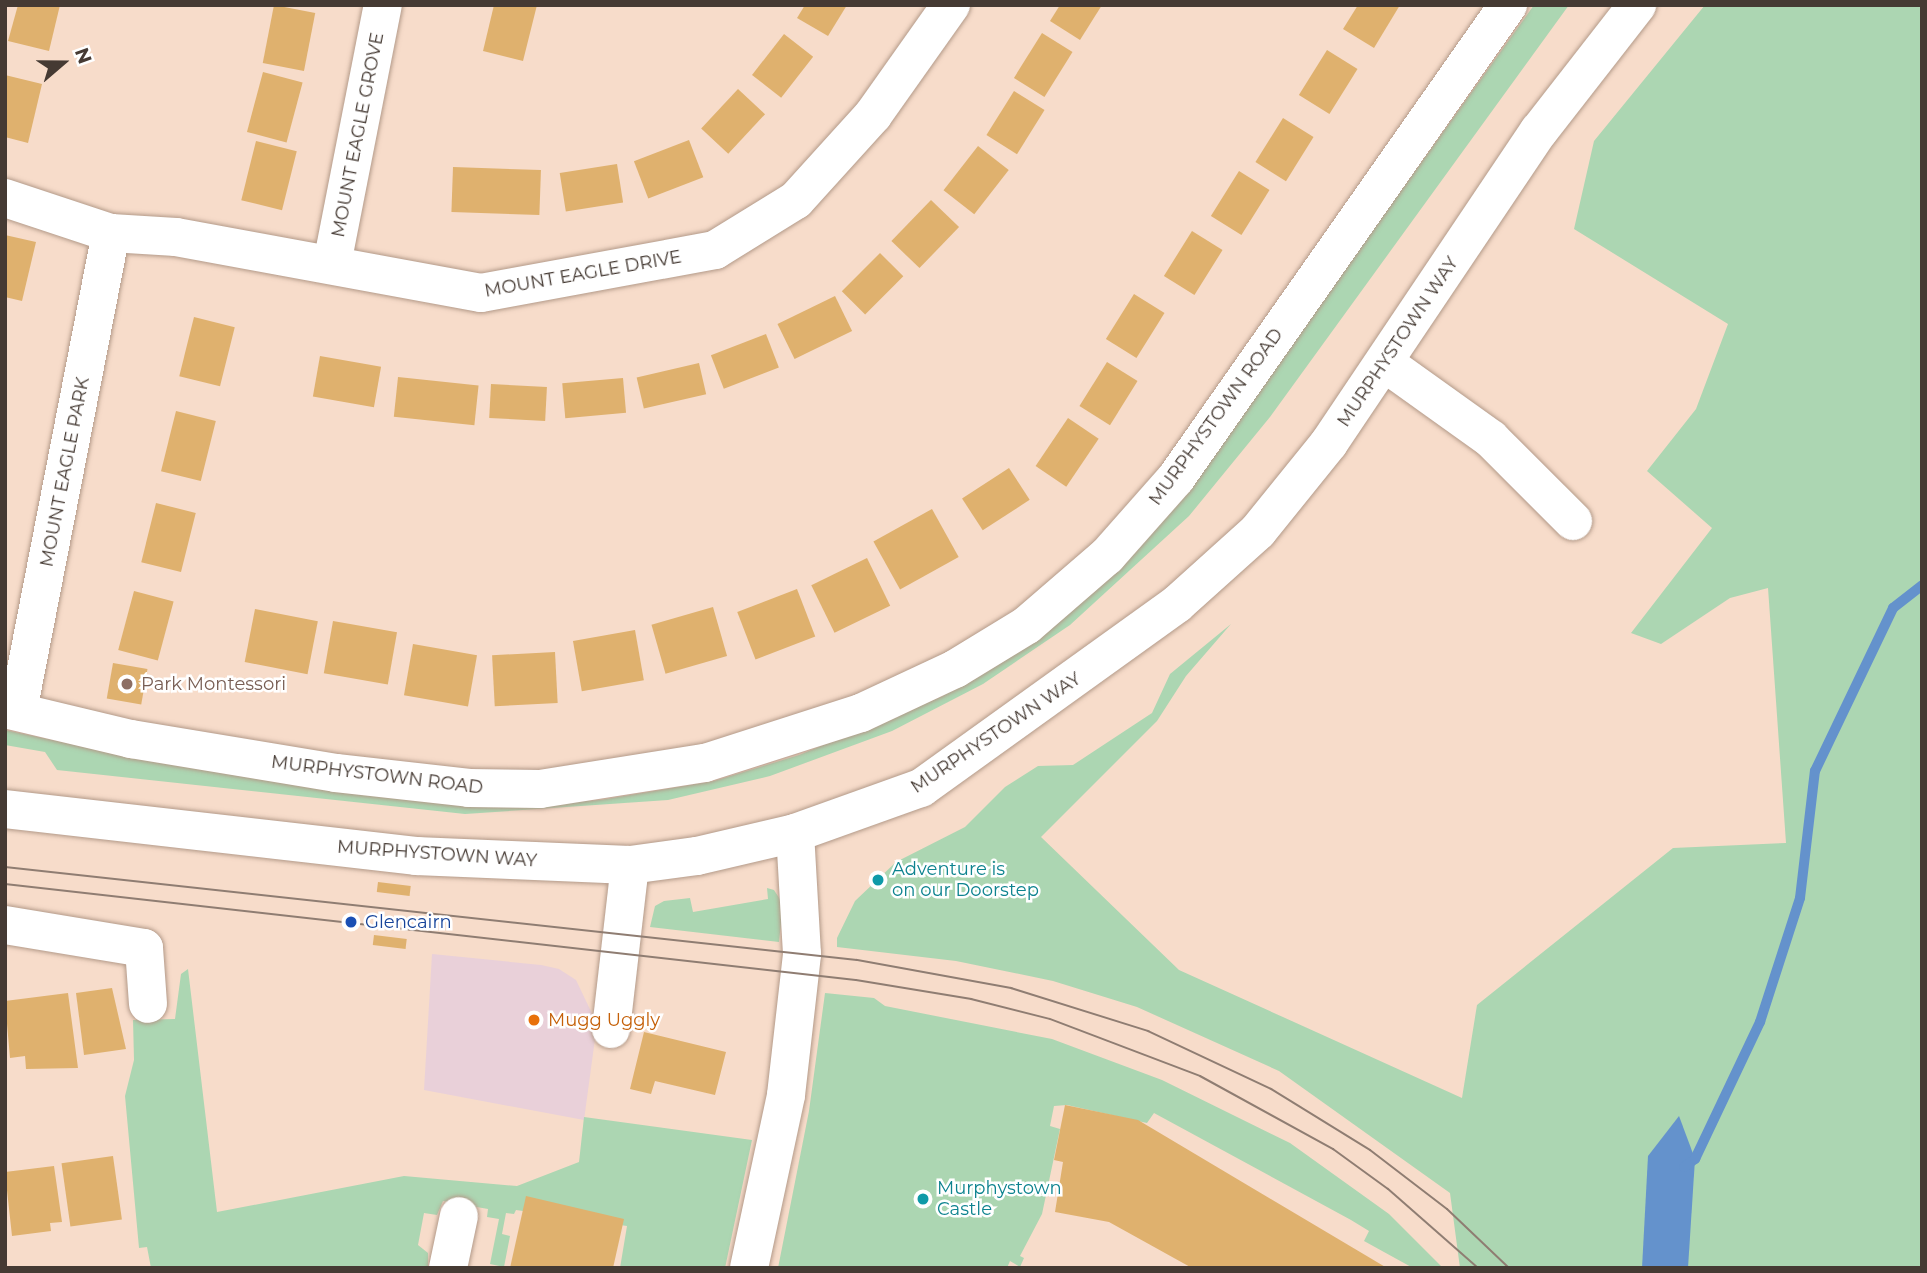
<!DOCTYPE html>
<style>
body{margin:0}
#map{position:relative;width:1927px;height:1273px;overflow:hidden;background:#f7dcca;font-family:Montserrat,sans-serif}
div>[style]{position:absolute}
.commercial>*{inset:0;background:#e9d0d9}
.green>*{inset:0;background:#acd6b2}
.water>*{inset:0;background:#6492cc}
.stream>*{height:10px;margin:-5px;padding:0 5px;transform-origin:5px;border-radius:5px;background:#6492cc}
.building>*{inset:0;background:#dfb16e;transform-origin:0 0}
.roads{filter:drop-shadow(0 0 2px #b39a89) drop-shadow(0 0 2px #b39a89)}
.minor>*{height:38px;margin:-19px;padding:0 19px;transform-origin:19px;border-radius:19px;background:#fff}
.tram>*{height:2px;margin:-1px;padding:0 1px;transform-origin:1px;border-radius:1px;background:#8f7d72}
.dots>*{width:19px;height:19px;translate:-50% -50%;box-sizing:border-box;border:4px solid #fff;border-radius:50%}
span{translate:-50% -50%;white-space:nowrap;text-align:center;line-height:1.15;-webkit-text-stroke:5px #fff;paint-order:stroke}
.street-label{font-size:18px;color:#453a33}
.education-label{font-size:18px;color:#785e54}
.left{translate:0 -50%;text-align:left}
.culture-label{font-size:18px;color:#0d838f}
.transit-label{font-size:18px;color:#164399}
.food-label{font-size:18px;color:#c56008}
.frame{position:absolute;inset:0;border:7px solid #453a33;pointer-events:none}
.north{position:absolute;left:28px;top:28px;width:70px;height:70px;-webkit-text-stroke:5px #fff;paint-order:stroke;rotate:70deg;font-size:19px;font-weight:700;line-height:28px;text-align:center;color:#453a33}
.north::after{content:'';display:block;margin:auto;width:24px;height:32px;background:#453a33;clip-path:polygon(50% 0,100% 100%,50% 72%,0 100%)}
</style>
<div id="map">
<div class="commercial">
<div style="clip-path:polygon(432px 954px,541px 965px,559px 969px,576px 980px,597px 1024px,584px 1120px,424px 1090px)"></div>
</div>
<div class="green">
<div style="clip-path:polygon(1534px 5px,1569px 5px,1270px 417px,1189px 516px,1070px 625px,983px 684px,892px 731px,770px 776px,668px 800px,465px 814px,57px 770px,45px 752px,5px 745px,5px 730px,76px 745px,509px 806px,600px 800px,714px 781px,799px 755px,943px 696px,1251px 400px)"></div>
<div style="clip-path:polygon(1705px 5px,1922px 5px,1922px 1268px,1460px 1268px,1450px 1193px,1279px 1071px,1137px 1007px,1053px 981px,956px 961px,837px 947px,837px 938px,855px 901px,896px 862px,965px 827px,1005px 787px,1038px 766px,1073px 765px,1152px 713px,1170px 674px,1231px 624px,1186px 676px,1157px 721px,1041px 837px,1179px 970px,1462px 1098px,1477px 1005px,1673px 848px,1786px 843px,1768px 588px,1730px 598px,1661px 644px,1631px 633px,1712px 528px,1647px 471px,1696px 409px,1728px 324px,1574px 229px,1594px 141px)"></div>
<div style="clip-path:polygon(767px 888px,774px 890px,783px 904px,779px 942px,650px 927px,655px 906px,664px 901px,690px 898px,693px 912px,768px 899px)"></div>
<div style="clip-path:polygon(188px 969px,217px 1212px,404px 1176px,517px 1186px,579px 1162px,584px 1117px,752px 1140px,725px 1268px,620px 1268px,627px 1226px,516px 1210px,514px 1214px,506px 1213px,502px 1234px,510px 1236px,504px 1267px,490px 1264px,499px 1219px,487px 1217px,488px 1209px,443px 1201px,437px 1215px,424px 1213px,418px 1245px,428px 1253px,428px 1268px,151px 1268px,147px 1247px,139px 1248px,125px 1096px,134px 1060px,133px 1020px,175px 1019px,181px 974px)"></div>
<div style="clip-path:polygon(825px 993px,874px 998px,885px 1006px,1052px 1039px,1162px 1080px,1290px 1143px,1389px 1214px,1443px 1268px,1413px 1268px,1364px 1241px,1369px 1231px,1351px 1220px,1154px 1113px,1147px 1123px,1067px 1105px,1054px 1106px,1050px 1126px,1060px 1129px,1042px 1214px,1020px 1256px,1024px 1258px,1020px 1267px,1010px 1261px,1007px 1268px,778px 1268px,809px 1111px)"></div>
</div>
<div class="water">
<div style="clip-path:polygon(1679px 1116px,1695px 1159px,1688px 1268px,1642px 1268px,1648px 1156px)"></div>
</div>
<div class="stream">
<div style="left:1684px;top:1167px;width:14px;rotate:-36deg"></div>
<div style="left:1695px;top:1159px;width:152px;rotate:-64.6deg"></div>
<div style="left:1760px;top:1022px;width:130px;rotate:-72.1deg"></div>
<div style="left:1800px;top:898px;width:128px;rotate:-83.3deg"></div>
<div style="left:1815px;top:771px;width:181px;rotate:-64.4deg"></div>
<div style="left:1893px;top:608px;width:37px;rotate:-38deg"></div>
</div>
<div class="building">
<div style="clip-path:polygon(18px 5px,60px 5px,49px 51px,8px 41px)"></div>
<div style="left:274px;top:5px;width:42px;height:59px;rotate:11deg"></div>
<div style="clip-path:polygon(494px 5px,537px 5px,523px 61px,483px 51px)"></div>
<div style="clip-path:polygon(805px 5px,847px 5px,828px 36px,797px 18px)"></div>
<div style="clip-path:polygon(1060px 5px,1102px 5px,1080px 40px,1050px 21px)"></div>
<div style="clip-path:polygon(1358px 5px,1400px 5px,1374px 48px,1343px 29px)"></div>
<div style="left:1042px;top:33px;width:36px;height:53px;rotate:32deg"></div>
<div style="left:784px;top:34px;width:37px;height:52px;rotate:38deg"></div>
<div style="left:1327px;top:50px;width:36px;height:53px;rotate:32deg"></div>
<div style="left:263px;top:72px;width:41px;height:62px;rotate:15deg"></div>
<div style="clip-path:polygon(5px 75px,42px 84px,28px 143px,5px 137px)"></div>
<div style="left:738px;top:89px;width:37px;height:54px;rotate:43deg"></div>
<div style="left:1014px;top:91px;width:36px;height:52px;rotate:32deg"></div>
<div style="left:1283px;top:118px;width:36px;height:52px;rotate:32deg"></div>
<div style="left:689px;top:140px;width:40px;height:59px;rotate:69deg"></div>
<div style="left:256px;top:141px;width:42px;height:61px;rotate:14deg"></div>
<div style="left:978px;top:146px;width:39px;height:56px;rotate:38deg"></div>
<div style="left:617px;top:164px;width:39px;height:58px;rotate:81deg"></div>
<div style="left:453px;top:167px;width:88px;height:45px;rotate:2deg"></div>
<div style="left:1239px;top:171px;width:36px;height:53px;rotate:32deg"></div>
<div style="left:931px;top:200px;width:39px;height:57px;rotate:44deg"></div>
<div style="left:1192px;top:231px;width:36px;height:53px;rotate:32deg"></div>
<div style="clip-path:polygon(5px 235px,36px 242px,22px 301px,5px 297px)"></div>
<div style="left:880px;top:253px;width:33px;height:54px;rotate:45deg"></div>
<div style="left:1134px;top:294px;width:36px;height:53px;rotate:32deg"></div>
<div style="left:835px;top:296px;width:39px;height:64px;rotate:64deg"></div>
<div style="left:194px;top:317px;width:42px;height:61px;rotate:14deg"></div>
<div style="left:766px;top:334px;width:36px;height:59px;rotate:69deg"></div>
<div style="left:320px;top:356px;width:62px;height:41px;rotate:10deg"></div>
<div style="left:1107px;top:362px;width:36px;height:52px;rotate:32deg"></div>
<div style="left:699px;top:363px;width:32px;height:64px;rotate:77deg"></div>
<div style="left:398px;top:377px;width:81px;height:40px;rotate:6deg"></div>
<div style="left:623px;top:378px;width:35px;height:61px;rotate:85deg"></div>
<div style="left:491px;top:384px;width:56px;height:34px;rotate:3deg"></div>
<div style="left:176px;top:411px;width:41px;height:62px;rotate:14deg"></div>
<div style="left:1068px;top:418px;width:37px;height:58px;rotate:34deg"></div>
<div style="left:1009px;top:468px;width:38px;height:56px;rotate:57deg"></div>
<div style="left:156px;top:503px;width:41px;height:61px;rotate:14deg"></div>
<div style="left:932px;top:509px;width:55px;height:67px;rotate:61deg"></div>
<div style="left:867px;top:558px;width:53px;height:62px;rotate:64deg"></div>
<div style="left:797px;top:589px;width:51px;height:64px;rotate:69deg"></div>
<div style="left:134px;top:591px;width:41px;height:61px;rotate:15deg"></div>
<div style="left:713px;top:607px;width:51px;height:64px;rotate:74deg"></div>
<div style="left:255px;top:609px;width:64px;height:54px;rotate:11deg"></div>
<div style="left:333px;top:621px;width:65px;height:53px;rotate:10deg"></div>
<div style="left:635px;top:630px;width:51px;height:63px;rotate:80deg"></div>
<div style="left:413px;top:644px;width:65px;height:52px;rotate:10deg"></div>
<div style="left:555px;top:652px;width:51px;height:63px;rotate:87deg"></div>
<div style="left:113px;top:663px;width:35px;height:36px;rotate:10deg"></div>
<div style="left:378px;top:882px;width:33px;height:10px;rotate:7deg"></div>
<div style="left:374px;top:935px;width:33px;height:10px;rotate:7deg"></div>
<div style="clip-path:polygon(112px 988px,126px 1049px,84px 1055px,76px 993px)"></div>
<div style="clip-path:polygon(68px 993px,78px 1068px,26px 1069px,25px 1056px,10px 1058px,5px 1001px)"></div>
<div style="clip-path:polygon(644px 1032px,726px 1052px,715px 1095px,655px 1081px,651px 1094px,630px 1089px)"></div>
<div style="clip-path:polygon(1065px 1105px,1138px 1120px,1387px 1268px,1192px 1268px,1109px 1222px,1055px 1212px,1063px 1162px,1054px 1160px)"></div>
<div style="left:113px;top:1156px;width:64px;height:52px;rotate:82deg"></div>
<div style="clip-path:polygon(54px 1166px,62px 1222px,50px 1223px,51px 1231px,12px 1236px,5px 1172px)"></div>
<div style="clip-path:polygon(526px 1196px,624px 1219px,613px 1268px,510px 1268px)"></div>
</div>
<div class="roads">
<div class="minor">
<div style="left:5px;top:198px;width:112px;rotate:18.3deg"></div>
<div style="left:111px;top:233px;width:65px;rotate:3.5deg"></div>
<div style="left:176px;top:237px;width:310px;rotate:10.4deg"></div>
<div style="left:481px;top:293px;width:238px;rotate:-10.4deg"></div>
<div style="left:715px;top:250px;width:95px;rotate:-31.7deg"></div>
<div style="left:796px;top:200px;width:115px;rotate:-47.8deg"></div>
<div style="left:873px;top:115px;width:135px;rotate:-54.7deg"></div>
<div style="left:332px;top:264px;width:264px;rotate:-78.9deg"></div>
<div style="left:1385px;top:363px;width:130px;rotate:35.6deg"></div>
<div style="left:1491px;top:439px;width:116px;rotate:45deg"></div>
<div style="left:5px;top:709px;width:130px;rotate:13.4deg"></div>
<div style="left:131px;top:739px;width:208px;rotate:9.4deg"></div>
<div style="left:336px;top:773px;width:134px;rotate:6.4deg"></div>
<div style="left:469px;top:788px;width:71px;rotate:0.8deg"></div>
<div style="left:540px;top:789px;width:167px;rotate:-9deg"></div>
<div style="left:705px;top:763px;width:164px;rotate:-17.8deg"></div>
<div style="left:861px;top:713px;width:104px;rotate:-25.1deg"></div>
<div style="left:955px;top:669px;width:84px;rotate:-31.4deg"></div>
<div style="left:1027px;top:625px;width:106px;rotate:-40.8deg"></div>
<div style="left:1107px;top:556px;width:104px;rotate:-48.5deg"></div>
<div style="left:1176px;top:478px;width:578px;rotate:-54.93deg"></div>
<div style="left:18px;top:711px;width:487px;rotate:-79deg"></div>
<div style="left:5px;top:809px;width:414px;rotate:6.5deg"></div>
<div style="left:416px;top:856px;width:214px;rotate:2.4deg"></div>
<div style="left:630px;top:865px;width:68px;rotate:-7.7deg"></div>
<div style="left:697px;top:856px;width:101px;rotate:-13.2deg"></div>
<div style="left:795px;top:833px;width:134px;rotate:-19.7deg"></div>
<div style="left:921px;top:788px;width:315px;rotate:-35.7deg"></div>
<div style="left:1177px;top:604px;width:109px;rotate:-42deg"></div>
<div style="left:1258px;top:531px;width:113px;rotate:-51.1deg"></div>
<div style="left:1329px;top:443px;width:376px;rotate:-56.1deg"></div>
<div style="left:1539px;top:131px;width:160px;rotate:-52.1deg"></div>
<div style="left:5px;top:925px;width:141px;rotate:9.4deg"></div>
<div style="left:144px;top:948px;width:56px;rotate:85.9deg"></div>
<div style="left:611px;top:1029px;width:165px;rotate:-83.4deg"></div>
<div style="left:448px;top:1268px;width:53px;rotate:-78.1deg"></div>
<div style="left:749px;top:1268px;width:177px;rotate:-77.9deg"></div>
<div style="left:786px;top:1095px;width:142px;rotate:-83.5deg"></div>
<div style="left:802px;top:954px;width:121px;rotate:-93.3deg"></div>
</div>
</div>
<div class="tram">
<div style="left:5px;top:867px;width:857px;rotate:6.23deg"></div>
<div style="left:857px;top:960px;width:157px;rotate:10.3deg"></div>
<div style="left:1011px;top:988px;width:144px;rotate:17.4deg"></div>
<div style="left:1148px;top:1031px;width:136px;rotate:25.2deg"></div>
<div style="left:1271px;top:1089px;width:116px;rotate:31.6deg"></div>
<div style="left:1370px;top:1150px;width:97px;rotate:37.5deg"></div>
<div style="left:1447px;top:1209px;width:86px;rotate:43.6deg"></div>
<div style="left:5px;top:884px;width:856px;rotate:6.44deg"></div>
<div style="left:856px;top:980px;width:117px;rotate:9.4deg"></div>
<div style="left:971px;top:999px;width:81px;rotate:14.2deg"></div>
<div style="left:1050px;top:1019px;width:160px;rotate:20.8deg"></div>
<div style="left:1200px;top:1076px;width:152px;rotate:28.8deg"></div>
<div style="left:1333px;top:1149px;width:68px;rotate:36deg"></div>
<div style="left:1388px;top:1189px;width:120px;rotate:41.3deg"></div>
</div>
<div class="dots">
<div style="left:127px;top:684px;background:#8d6e63"></div>
<div style="left:878px;top:880px;background:#0f9aa8"></div>
<div style="left:351px;top:922px;background:#1a4fb4"></div>
<div style="left:534px;top:1020px;background:#e8710a"></div>
<div style="left:923px;top:1199px;background:#0f9aa8"></div>
</div>
<div class="street-label">
<span style="left:358px;top:135px;rotate:-79deg">MOUNT EAGLE GROVE</span>
<span style="left:583px;top:274px;rotate:-10deg">MOUNT EAGLE DRIVE</span>
<span style="left:1398px;top:342px;rotate:-56deg">MURPHYSTOWN WAY</span>
<span style="left:1216px;top:417px;rotate:-54deg">MURPHYSTOWN ROAD</span>
<span style="left:65px;top:472px;rotate:-79deg">MOUNT EAGLE PARK</span>
<span style="left:996px;top:733px;rotate:-34deg">MURPHYSTOWN WAY</span>
<span style="left:377px;top:775px;rotate:7deg">MURPHYSTOWN ROAD</span>
<span style="left:437px;top:854px;rotate:4deg">MURPHYSTOWN WAY</span>
</div>
<div class="education-label">
<span class="left" style="left:141px;top:684px">Park Montessori</span>
</div>
<div class="culture-label">
<span class="left" style="left:892px;top:880px">Adventure is<br>on our Doorstep</span>
<span class="left" style="left:937px;top:1199px">Murphystown<br>Castle</span>
</div>
<div class="transit-label">
<span class="left" style="left:365px;top:922px">Glencairn</span>
</div>
<div class="food-label">
<span class="left" style="left:548px;top:1020px">Mugg Uggly</span>
</div>
<div class="frame"></div>
<div class="north">N</div>
</div>
